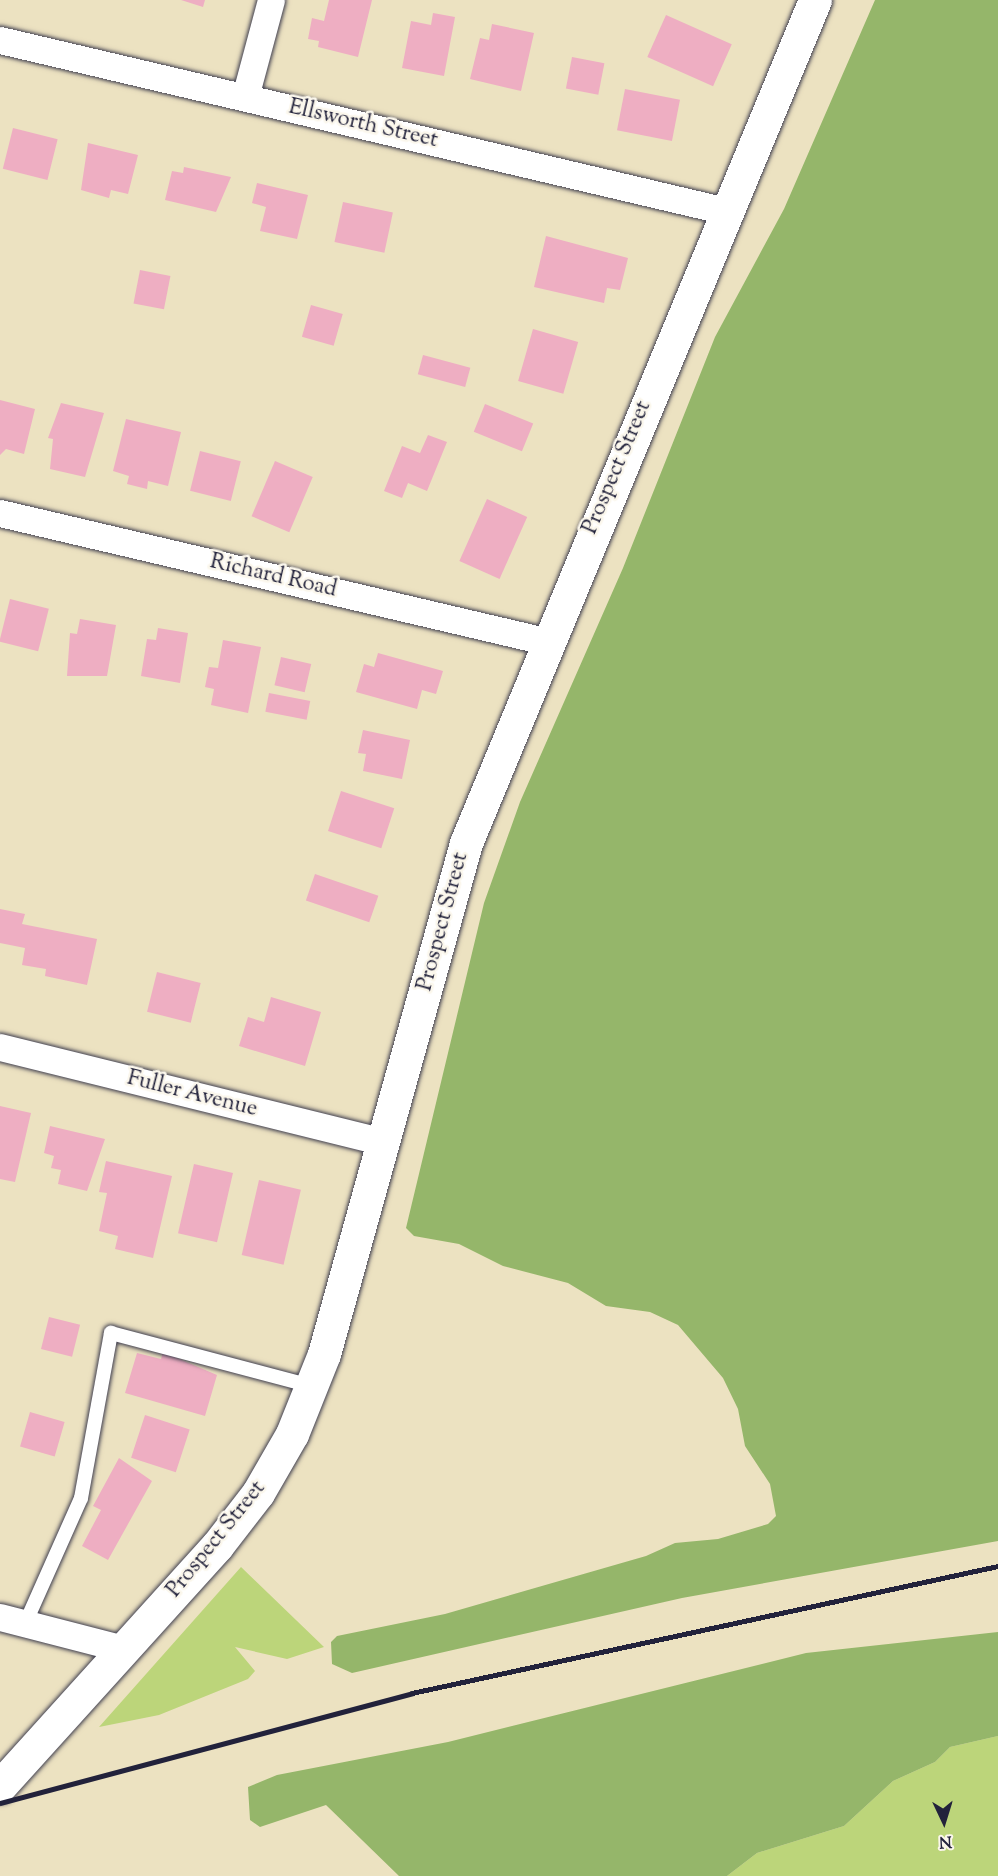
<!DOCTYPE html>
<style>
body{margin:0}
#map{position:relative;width:998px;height:1876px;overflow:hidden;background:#ece2c1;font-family:"Sorts Mill Goudy",serif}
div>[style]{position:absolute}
.green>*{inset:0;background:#bcd57a}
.forest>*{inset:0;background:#95b66a}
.building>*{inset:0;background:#eeaec2;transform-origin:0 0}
.roads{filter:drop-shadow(0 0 2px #403f4f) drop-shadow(0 0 2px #403f4f)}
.service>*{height:14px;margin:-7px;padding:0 7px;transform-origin:7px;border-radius:7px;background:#fff}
.minor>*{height:27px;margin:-13.5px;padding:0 13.5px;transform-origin:13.5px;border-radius:13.5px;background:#fff}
.secondary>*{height:33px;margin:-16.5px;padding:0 16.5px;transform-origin:16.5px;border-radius:16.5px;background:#fff}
.rail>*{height:4.5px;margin:-2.25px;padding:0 2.25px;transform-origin:2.25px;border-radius:2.25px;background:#22223b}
span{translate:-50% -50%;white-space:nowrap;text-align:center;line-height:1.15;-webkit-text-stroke:5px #fbf7ec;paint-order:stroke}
.street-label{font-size:22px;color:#22223b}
.north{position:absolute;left:914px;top:1792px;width:60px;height:60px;-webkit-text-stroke:4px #fbf7ec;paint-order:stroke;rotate:176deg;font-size:16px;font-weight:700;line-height:24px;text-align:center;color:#22223b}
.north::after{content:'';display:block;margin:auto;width:21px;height:27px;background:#22223b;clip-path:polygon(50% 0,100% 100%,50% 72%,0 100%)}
</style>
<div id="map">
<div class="green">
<div style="clip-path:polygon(241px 1567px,324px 1647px,287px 1659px,235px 1647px,255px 1671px,248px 1679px,159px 1715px,99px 1727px)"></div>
<div style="clip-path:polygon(998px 1736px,998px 1876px,727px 1876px,757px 1853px,844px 1826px,893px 1781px,935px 1762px,950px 1747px)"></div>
</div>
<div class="forest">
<div style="clip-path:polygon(875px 0,998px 0,998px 1541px,682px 1598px,352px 1673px,332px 1664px,331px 1642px,337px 1636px,445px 1614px,646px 1556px,675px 1543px,718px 1539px,768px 1524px,776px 1516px,770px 1484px,745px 1446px,738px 1409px,723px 1378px,678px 1325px,650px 1312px,606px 1306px,568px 1283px,503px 1266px,459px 1244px,414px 1236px,406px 1228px,484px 903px,520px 802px,623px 568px,715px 337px,784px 209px)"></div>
<div style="clip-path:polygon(998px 1632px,998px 1736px,950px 1747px,935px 1762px,893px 1781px,844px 1826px,757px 1853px,727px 1876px,399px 1876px,326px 1805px,260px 1827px,250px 1820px,248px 1787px,277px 1775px,448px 1742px,806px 1653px)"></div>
</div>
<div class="building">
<div style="clip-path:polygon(181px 0,205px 0,203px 7px)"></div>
<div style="clip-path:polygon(329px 0,372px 0,358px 57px,318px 47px,319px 41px,308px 39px,312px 18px,324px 21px)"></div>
<div style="clip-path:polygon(433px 13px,455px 17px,444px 76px,402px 68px,411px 21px,431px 25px)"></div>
<div style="left:666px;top:15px;width:72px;height:46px;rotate:24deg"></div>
<div style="clip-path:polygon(492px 24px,534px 33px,521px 91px,470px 79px,480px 38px,489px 40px)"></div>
<div style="left:572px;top:57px;width:33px;height:32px;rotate:11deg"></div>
<div style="left:625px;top:89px;width:56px;height:42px;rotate:11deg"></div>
<div style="left:13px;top:128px;width:46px;height:42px;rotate:14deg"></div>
<div style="clip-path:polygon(88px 143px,138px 155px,128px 194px,111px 190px,109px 198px,81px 190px)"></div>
<div style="clip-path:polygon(184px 167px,231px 177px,216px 212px,165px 200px,172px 171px,183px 173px)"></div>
<div style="clip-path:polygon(257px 183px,308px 195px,297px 239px,260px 231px,266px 207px,252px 203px)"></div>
<div style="left:343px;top:202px;width:51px;height:41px;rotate:12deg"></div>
<div style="clip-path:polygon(546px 236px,628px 258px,620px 290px,607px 288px,604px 303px,534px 287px)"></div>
<div style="left:140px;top:270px;width:31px;height:34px;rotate:11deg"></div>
<div style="left:311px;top:305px;width:33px;height:33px;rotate:16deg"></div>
<div style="left:533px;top:329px;width:47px;height:54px;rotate:16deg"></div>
<div style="left:423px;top:355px;width:49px;height:20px;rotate:15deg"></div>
<div style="clip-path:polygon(0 400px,35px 409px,24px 454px,6px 449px,0 455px)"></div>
<div style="clip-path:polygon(61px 403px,104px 413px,85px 477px,50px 469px,53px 439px,48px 438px)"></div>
<div style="left:485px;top:404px;width:52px;height:30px;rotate:22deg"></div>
<div style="clip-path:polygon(126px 419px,181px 432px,168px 486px,148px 481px,147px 489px,127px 484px,129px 476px,113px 471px)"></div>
<div style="clip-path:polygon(428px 435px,447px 442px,427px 491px,408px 483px,402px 498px,384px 491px,402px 446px,420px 453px)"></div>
<div style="left:200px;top:451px;width:42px;height:41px;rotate:14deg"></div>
<div style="left:275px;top:461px;width:41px;height:60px;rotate:23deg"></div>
<div style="left:487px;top:499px;width:44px;height:68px;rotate:24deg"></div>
<div style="left:10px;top:599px;width:40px;height:44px;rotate:14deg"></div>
<div style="clip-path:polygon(80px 619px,116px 625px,107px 676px,67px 676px,70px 633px,77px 634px)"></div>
<div style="clip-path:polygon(158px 628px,188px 633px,180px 683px,141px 676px,147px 639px,156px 640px)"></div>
<div style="clip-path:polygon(223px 640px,261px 647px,248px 713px,211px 705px,214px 689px,205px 687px,209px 667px,218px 668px)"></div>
<div style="clip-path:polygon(378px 653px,443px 671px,436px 694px,422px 690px,417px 709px,356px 692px,364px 664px,374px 667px)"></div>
<div style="left:281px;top:657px;width:31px;height:29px;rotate:13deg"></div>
<div style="left:269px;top:693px;width:42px;height:19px;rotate:11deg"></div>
<div style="clip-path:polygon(363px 730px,410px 740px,402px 779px,363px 771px,366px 754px,358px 753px)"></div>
<div style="left:341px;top:791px;width:56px;height:42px;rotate:18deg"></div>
<div style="left:315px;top:874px;width:67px;height:28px;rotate:19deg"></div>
<div style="clip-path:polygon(0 909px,25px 914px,22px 924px,97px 939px,87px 985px,45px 976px,46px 969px,22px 965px,25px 948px,0 943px)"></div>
<div style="left:157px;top:972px;width:45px;height:41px;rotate:14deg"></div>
<div style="clip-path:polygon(271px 997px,321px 1012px,305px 1066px,239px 1046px,248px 1017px,264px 1022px)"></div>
<div style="clip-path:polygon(0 1106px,31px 1113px,15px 1182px,0 1179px)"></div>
<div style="clip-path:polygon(50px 1126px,105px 1139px,87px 1191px,58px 1184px,61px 1170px,51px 1168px,54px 1156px,44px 1153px)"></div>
<div style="clip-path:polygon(106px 1161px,172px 1176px,153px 1258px,115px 1249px,118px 1236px,99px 1231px,107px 1193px,99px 1192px)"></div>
<div style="left:194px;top:1164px;width:40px;height:71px;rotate:13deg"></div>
<div style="left:259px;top:1180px;width:43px;height:77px;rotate:13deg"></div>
<div style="left:49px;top:1317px;width:32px;height:33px;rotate:14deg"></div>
<div style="clip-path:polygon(163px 1352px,217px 1375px,205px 1416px,125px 1393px,137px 1353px,161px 1359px)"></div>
<div style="left:30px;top:1412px;width:36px;height:36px;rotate:16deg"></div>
<div style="left:145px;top:1415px;width:47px;height:45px;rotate:18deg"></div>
<div style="clip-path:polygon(119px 1458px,152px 1481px,108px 1560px,82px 1546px,101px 1510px,93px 1506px)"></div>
</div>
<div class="roads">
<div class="service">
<div style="left:25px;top:1624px;width:138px;rotate:-66deg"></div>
<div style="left:81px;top:1498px;width:168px;rotate:-79.7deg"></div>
<div style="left:111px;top:1333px;width:207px;rotate:14.8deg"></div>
</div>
<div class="minor">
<div style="left:0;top:40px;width:746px;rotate:13.25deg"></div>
<div style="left:245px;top:97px;width:100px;rotate:-75deg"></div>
<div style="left:0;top:513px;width:560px;rotate:13.22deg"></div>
<div style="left:0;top:1047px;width:396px;rotate:13.9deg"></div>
<div style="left:0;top:1617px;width:128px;rotate:14.5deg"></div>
</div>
<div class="secondary">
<div style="left:0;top:1786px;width:324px;rotate:-47.9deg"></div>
<div style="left:217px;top:1546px;width:67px;rotate:-52.3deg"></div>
<div style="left:258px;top:1493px;width:68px;rotate:-60deg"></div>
<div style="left:292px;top:1434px;width:86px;rotate:-68.2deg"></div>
<div style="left:324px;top:1354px;width:530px;rotate:-74.47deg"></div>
<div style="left:466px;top:843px;width:912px;rotate:-67.51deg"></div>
</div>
</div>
<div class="rail">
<div style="left:0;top:1803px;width:426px;rotate:-14.9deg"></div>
<div style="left:412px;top:1693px;width:600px;rotate:-12.23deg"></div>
</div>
<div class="street-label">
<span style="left:363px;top:125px;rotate:13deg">Ellsworth Street</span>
<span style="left:618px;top:468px;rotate:-67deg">Prospect Street</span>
<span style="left:273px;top:577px;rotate:13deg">Richard Road</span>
<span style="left:444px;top:922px;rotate:-75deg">Prospect Street</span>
<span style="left:192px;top:1095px;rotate:14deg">Fuller Avenue</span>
<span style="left:217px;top:1540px;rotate:-51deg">Prospect Street</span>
</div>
<div class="north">N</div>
</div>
